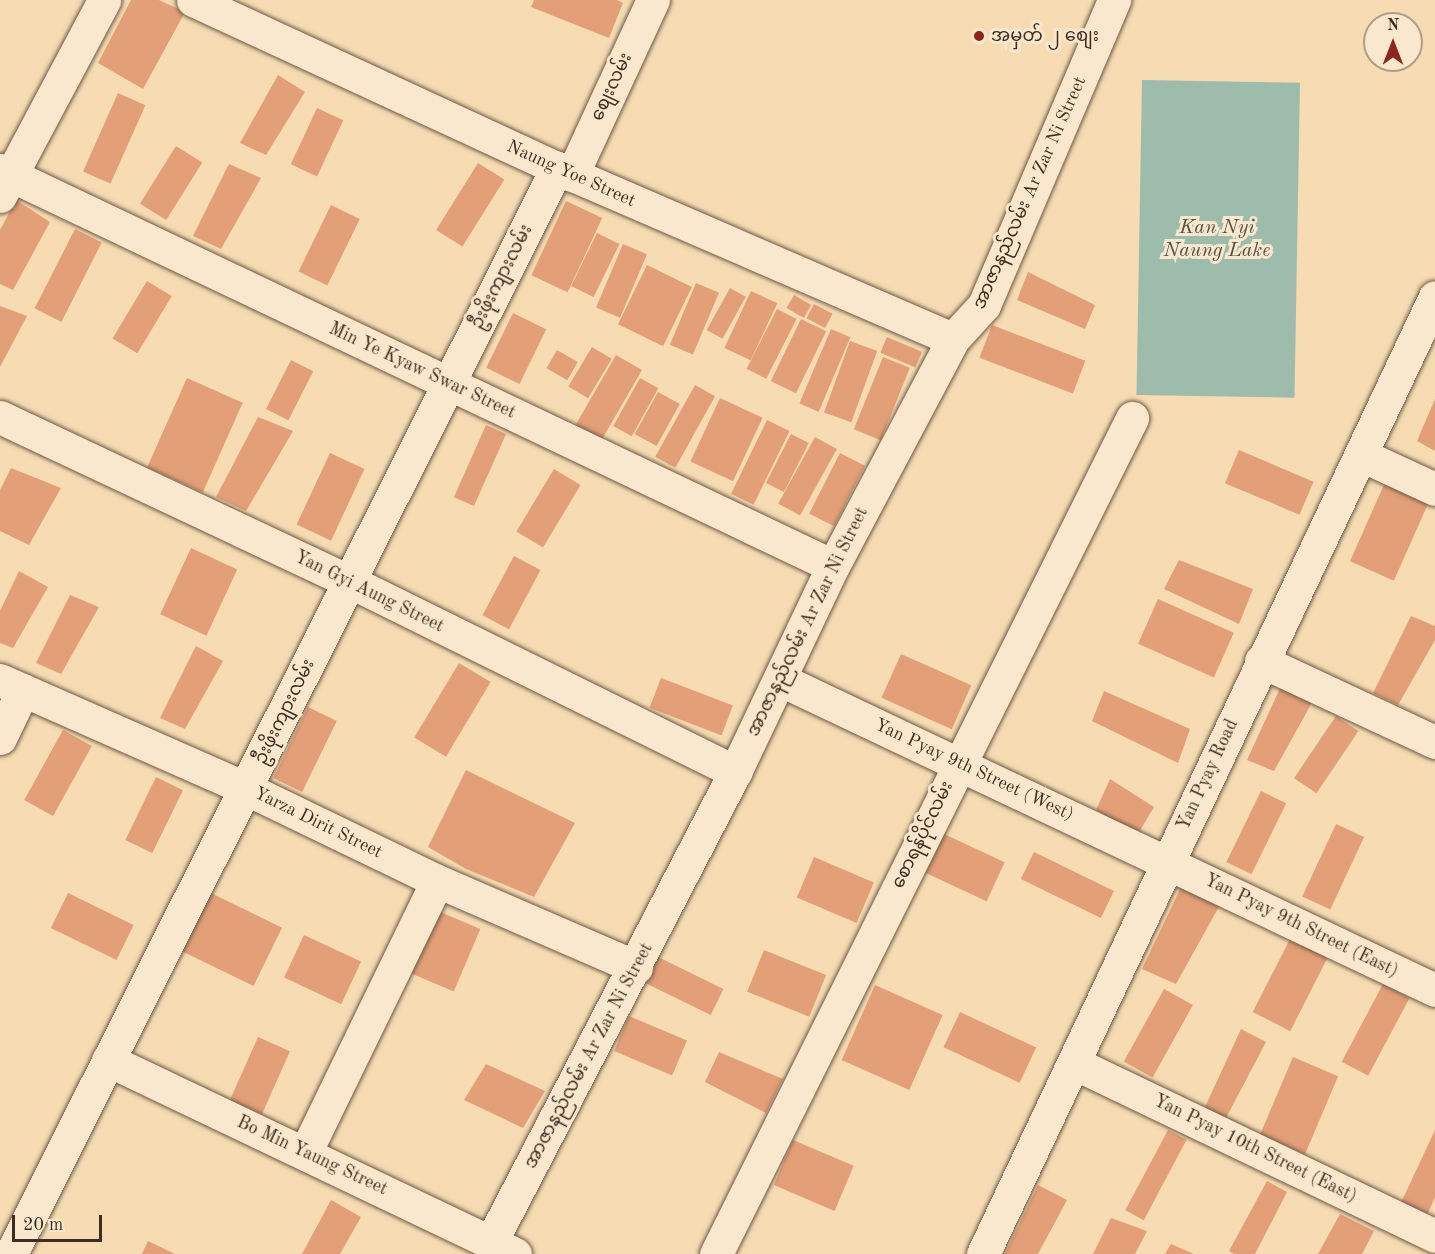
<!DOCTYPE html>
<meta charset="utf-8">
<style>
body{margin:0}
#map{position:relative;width:1435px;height:1254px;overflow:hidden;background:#f7dcb3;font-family:"Old Standard TT","Noto Sans Myanmar",serif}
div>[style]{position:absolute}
.water>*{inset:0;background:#9dbcac;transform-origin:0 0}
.building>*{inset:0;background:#e39f78;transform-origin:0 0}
.roads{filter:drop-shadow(0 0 2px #6e5845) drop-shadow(0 0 2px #6e5845)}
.minor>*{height:33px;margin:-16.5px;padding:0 16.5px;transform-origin:16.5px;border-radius:16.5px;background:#fae8ce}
.dots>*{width:16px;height:16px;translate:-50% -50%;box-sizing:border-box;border:3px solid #fae8ce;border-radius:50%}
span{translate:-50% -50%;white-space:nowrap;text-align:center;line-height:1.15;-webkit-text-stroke:6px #fae8ce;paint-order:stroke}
.poi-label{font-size:18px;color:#402c20}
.left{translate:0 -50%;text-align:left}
.street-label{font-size:18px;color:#402c20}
.water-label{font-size:20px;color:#575043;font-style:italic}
.north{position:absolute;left:1363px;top:12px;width:60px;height:60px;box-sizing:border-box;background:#fae8ce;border:2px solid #b09d88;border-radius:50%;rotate:0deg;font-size:16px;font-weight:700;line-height:24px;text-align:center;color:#402c20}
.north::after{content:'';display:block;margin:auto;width:21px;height:27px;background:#8f2418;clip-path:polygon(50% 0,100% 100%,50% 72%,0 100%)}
.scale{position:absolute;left:12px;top:1215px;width:90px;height:27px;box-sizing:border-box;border:3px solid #402c20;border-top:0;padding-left:8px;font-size:18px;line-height:21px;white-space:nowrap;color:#402c20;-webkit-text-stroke:4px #fae8ce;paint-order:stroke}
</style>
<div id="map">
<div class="water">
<div style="left:1142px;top:80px;width:158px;height:315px;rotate:1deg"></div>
</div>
<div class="building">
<div style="clip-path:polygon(131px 0,159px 0,185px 12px,143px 89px,98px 63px)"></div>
<div style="clip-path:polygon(534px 0,617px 0,623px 3px,609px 38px,531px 7px)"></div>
<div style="clip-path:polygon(278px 75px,305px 92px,266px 155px,240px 143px)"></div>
<div style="left:118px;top:93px;width:30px;height:86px;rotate:24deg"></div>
<div style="left:317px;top:108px;width:29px;height:62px;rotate:25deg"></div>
<div style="left:176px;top:146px;width:31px;height:68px;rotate:32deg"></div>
<div style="left:478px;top:163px;width:31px;height:79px;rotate:32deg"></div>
<div style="clip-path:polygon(229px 164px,261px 178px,221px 249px,193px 236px)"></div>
<div style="clip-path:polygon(16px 200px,50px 222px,13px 290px,0 284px,0 230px)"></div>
<div style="left:566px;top:201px;width:40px;height:82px;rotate:25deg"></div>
<div style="left:331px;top:205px;width:32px;height:74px;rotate:26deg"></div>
<div style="left:75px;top:229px;width:30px;height:89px;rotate:27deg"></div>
<div style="left:597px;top:233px;width:25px;height:59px;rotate:26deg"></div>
<div style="left:623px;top:244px;width:26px;height:69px;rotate:23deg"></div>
<div style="left:647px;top:265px;width:50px;height:66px;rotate:26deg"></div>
<div style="clip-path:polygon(1028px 272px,1095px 305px,1085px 329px,1017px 300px)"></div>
<div style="left:147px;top:281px;width:29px;height:67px;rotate:31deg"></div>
<div style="left:696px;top:283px;width:25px;height:67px;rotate:23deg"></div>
<div style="left:730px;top:288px;width:18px;height:48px;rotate:29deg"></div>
<div style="left:751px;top:291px;width:29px;height:63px;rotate:25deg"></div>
<div style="left:794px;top:295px;width:20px;height:15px;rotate:30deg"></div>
<div style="left:814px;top:304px;width:21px;height:16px;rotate:28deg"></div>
<div style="clip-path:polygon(0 306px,27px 316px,0 367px)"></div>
<div style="left:777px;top:309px;width:22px;height:67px;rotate:27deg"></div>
<div style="left:513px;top:313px;width:37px;height:61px;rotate:26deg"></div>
<div style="left:801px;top:319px;width:28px;height:69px;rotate:26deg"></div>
<div style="left:992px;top:325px;width:100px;height:35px;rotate:21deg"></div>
<div style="left:831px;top:329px;width:21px;height:81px;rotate:23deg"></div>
<div style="left:887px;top:337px;width:38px;height:17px;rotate:23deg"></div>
<div style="left:850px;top:341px;width:29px;height:76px;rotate:20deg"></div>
<div style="left:592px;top:347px;width:23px;height:46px;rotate:31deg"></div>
<div style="left:557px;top:350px;width:24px;height:21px;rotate:30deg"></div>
<div style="left:616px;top:355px;width:30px;height:80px;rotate:30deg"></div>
<div style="left:883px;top:357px;width:29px;height:78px;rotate:22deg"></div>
<div style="left:291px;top:360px;width:25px;height:55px;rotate:27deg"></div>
<div style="left:187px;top:378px;width:61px;height:98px;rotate:24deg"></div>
<div style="left:640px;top:378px;width:21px;height:55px;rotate:29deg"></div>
<div style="left:695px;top:385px;width:23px;height:82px;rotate:29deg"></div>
<div style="left:658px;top:392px;width:25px;height:48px;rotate:29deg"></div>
<div style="left:720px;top:398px;width:47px;height:70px;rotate:25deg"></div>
<div style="clip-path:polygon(1435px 399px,1435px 451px,1417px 441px)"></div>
<div style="clip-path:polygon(258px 417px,293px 431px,246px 511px,216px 497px)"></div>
<div style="left:767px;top:420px;width:25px;height:82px;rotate:26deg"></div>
<div style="left:486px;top:425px;width:22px;height:79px;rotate:24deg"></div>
<div style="left:791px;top:434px;width:20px;height:55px;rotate:27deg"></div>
<div style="left:815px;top:437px;width:25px;height:76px;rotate:29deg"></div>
<div style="left:1239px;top:450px;width:81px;height:36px;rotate:23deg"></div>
<div style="left:330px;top:453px;width:38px;height:79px;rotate:25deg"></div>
<div style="left:840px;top:453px;width:28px;height:68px;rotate:27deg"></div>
<div style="clip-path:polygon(11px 468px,61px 488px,29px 545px,0 531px,0 490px)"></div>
<div style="left:554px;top:469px;width:31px;height:73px;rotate:31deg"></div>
<div style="left:1387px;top:478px;width:48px;height:91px;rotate:24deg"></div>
<div style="left:191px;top:548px;width:51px;height:73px;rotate:25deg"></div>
<div style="left:514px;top:556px;width:30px;height:67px;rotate:28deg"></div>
<div style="clip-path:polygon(1179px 560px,1253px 589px,1239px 624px,1164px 589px)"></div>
<div style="clip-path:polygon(19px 571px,48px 587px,13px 648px,0 643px,0 611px)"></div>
<div style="clip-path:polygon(70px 595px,99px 607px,61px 674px,36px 663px)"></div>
<div style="left:1158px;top:599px;width:83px;height:49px;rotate:24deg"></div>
<div style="clip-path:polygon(1411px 616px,1435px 626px,1435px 640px,1398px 705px,1373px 693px)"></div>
<div style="clip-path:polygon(196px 646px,223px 661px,185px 729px,160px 718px)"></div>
<div style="left:901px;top:654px;width:77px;height:48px;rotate:24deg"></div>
<div style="left:459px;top:663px;width:37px;height:87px;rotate:31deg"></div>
<div style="left:661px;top:678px;width:77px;height:32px;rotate:21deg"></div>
<div style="clip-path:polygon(1281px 686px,1314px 699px,1274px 771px,1247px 760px)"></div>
<div style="clip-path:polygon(1104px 691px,1190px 729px,1178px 763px,1092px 721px)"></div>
<div style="left:308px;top:707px;width:32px;height:79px;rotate:26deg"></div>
<div style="left:1336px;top:716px;width:27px;height:75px;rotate:34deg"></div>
<div style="left:63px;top:730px;width:33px;height:80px;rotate:29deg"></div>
<div style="clip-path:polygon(466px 770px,575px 823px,534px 897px,466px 869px,428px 847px)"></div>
<div style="left:156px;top:777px;width:30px;height:70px;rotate:26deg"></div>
<div style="clip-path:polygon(1110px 779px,1154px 807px,1138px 834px,1096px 810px)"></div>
<div style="left:1261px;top:791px;width:28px;height:79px;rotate:26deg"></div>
<div style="left:1336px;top:824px;width:31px;height:80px;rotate:25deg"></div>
<div style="left:944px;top:834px;width:67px;height:43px;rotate:25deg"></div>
<div style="left:1034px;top:852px;width:89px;height:30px;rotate:26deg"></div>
<div style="left:814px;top:857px;width:65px;height:44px;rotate:23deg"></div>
<div style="clip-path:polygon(1182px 885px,1221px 903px,1176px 984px,1142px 969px)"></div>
<div style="left:68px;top:893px;width:73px;height:39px;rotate:26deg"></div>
<div style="left:211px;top:893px;width:79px;height:65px;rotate:26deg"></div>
<div style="left:438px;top:911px;width:46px;height:68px;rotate:23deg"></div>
<div style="left:304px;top:935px;width:63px;height:47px;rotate:25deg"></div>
<div style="left:1290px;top:939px;width:42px;height:82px;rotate:27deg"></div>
<div style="left:764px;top:950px;width:67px;height:45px;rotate:22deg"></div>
<div style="left:656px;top:956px;width:75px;height:29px;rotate:26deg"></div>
<div style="left:1383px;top:984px;width:30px;height:88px;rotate:28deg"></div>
<div style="left:875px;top:985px;width:74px;height:82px;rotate:24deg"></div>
<div style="left:1164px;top:989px;width:33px;height:83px;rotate:29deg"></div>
<div style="left:960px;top:1012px;width:84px;height:39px;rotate:25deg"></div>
<div style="left:629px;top:1016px;width:63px;height:38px;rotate:23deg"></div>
<div style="clip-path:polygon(1241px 1029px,1266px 1042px,1226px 1118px,1205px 1107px)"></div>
<div style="left:258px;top:1037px;width:35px;height:69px;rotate:24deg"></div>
<div style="clip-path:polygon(719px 1052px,783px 1079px,766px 1113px,705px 1082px)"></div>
<div style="left:1293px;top:1057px;width:49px;height:85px;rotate:23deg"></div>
<div style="clip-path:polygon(486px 1064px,545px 1091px,523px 1128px,464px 1100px)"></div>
<div style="left:1168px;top:1130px;width:21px;height:91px;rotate:28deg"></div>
<div style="clip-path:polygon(1435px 1130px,1435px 1197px,1425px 1220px,1399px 1207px)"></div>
<div style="left:793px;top:1140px;width:66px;height:49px;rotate:23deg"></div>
<div style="clip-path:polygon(1267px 1181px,1287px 1192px,1255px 1254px,1234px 1254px,1229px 1251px)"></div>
<div style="clip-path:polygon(1038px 1185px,1067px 1200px,1038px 1254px,1005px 1254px)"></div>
<div style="clip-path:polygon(331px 1200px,361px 1217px,340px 1254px,302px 1254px)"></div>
<div style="clip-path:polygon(1340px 1214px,1374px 1231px,1362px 1254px,1318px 1254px)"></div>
<div style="clip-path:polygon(1111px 1218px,1147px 1231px,1135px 1254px,1093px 1254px)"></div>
<div style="clip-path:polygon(148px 1241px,175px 1254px,142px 1254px)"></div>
<div style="clip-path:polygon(1171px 1244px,1194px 1254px,1165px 1254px)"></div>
</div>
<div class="roads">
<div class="minor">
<div style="left:193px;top:0;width:401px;rotate:24.8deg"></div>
<div style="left:557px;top:168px;width:431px;rotate:23.4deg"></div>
<div style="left:0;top:170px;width:922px;rotate:25.43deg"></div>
<div style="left:572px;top:175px;width:193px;rotate:-65.2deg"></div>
<div style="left:0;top:196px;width:222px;rotate:-62deg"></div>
<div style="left:0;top:417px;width:386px;rotate:25.2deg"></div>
<div style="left:349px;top:581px;width:431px;rotate:26.3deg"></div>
<div style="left:1361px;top:455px;width:81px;rotate:24.7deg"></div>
<div style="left:1261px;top:661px;width:192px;rotate:25deg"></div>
<div style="left:0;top:680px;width:270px;rotate:23.8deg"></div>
<div style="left:247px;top:789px;width:211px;rotate:25.8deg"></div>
<div style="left:437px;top:881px;width:217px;rotate:23.4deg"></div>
<div style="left:781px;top:680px;width:724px;rotate:25.36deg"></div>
<div style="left:0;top:738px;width:53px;rotate:-64.4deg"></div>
<div style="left:108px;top:1060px;width:451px;rotate:25.5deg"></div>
<div style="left:1074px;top:1063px;width:400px;rotate:25.6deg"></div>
<div style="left:305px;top:1153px;width:302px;rotate:-64.1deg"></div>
<div style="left:491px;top:1242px;width:530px;rotate:-62.56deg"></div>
<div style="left:735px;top:772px;width:228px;rotate:-64.6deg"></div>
<div style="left:833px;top:566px;width:257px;rotate:-62.1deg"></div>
<div style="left:953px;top:339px;width:46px;rotate:-47.6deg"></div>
<div style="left:984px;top:305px;width:332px;rotate:-66.9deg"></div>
<div style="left:11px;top:1254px;width:1216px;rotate:-63.31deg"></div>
<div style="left:716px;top:1254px;width:934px;rotate:-63.54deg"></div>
<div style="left:983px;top:1254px;width:1058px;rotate:-64.72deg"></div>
</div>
</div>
<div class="dots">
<div style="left:979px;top:36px;background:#8f2418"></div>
</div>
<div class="poi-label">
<span class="left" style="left:991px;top:36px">အမှတ် ၂ စျေး</span>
</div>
<div class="street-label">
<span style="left:612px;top:87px;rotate:-65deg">စျေးလမ်း</span>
<span style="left:571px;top:174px;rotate:24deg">Naung Yoe Street</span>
<span style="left:1030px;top:193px;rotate:-66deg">အာဇာနည်လမ်း Ar Zar Ni Street</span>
<span style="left:502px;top:277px;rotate:-63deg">ဦးဖိုးကျားလမ်း</span>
<span style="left:422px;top:371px;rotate:25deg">Min Ye Kyaw Swar Street</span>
<span style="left:369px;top:592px;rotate:26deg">Yan Gyi Aung Street</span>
<span style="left:808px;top:622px;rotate:-64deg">အာဇာနည်လမ်း Ar Zar Ni Street</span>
<span style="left:285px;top:712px;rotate:-64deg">ဦးဖိုးကျားလမ်း</span>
<span style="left:974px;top:770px;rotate:25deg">Yan Pyay 9th Street (West)</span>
<span style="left:1208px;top:775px;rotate:-65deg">Yan Pyay Road</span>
<span style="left:318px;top:823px;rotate:26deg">Yarza Dirit Street</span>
<span style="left:923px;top:835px;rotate:-64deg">စောရန်ပိုင်လမ်း</span>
<span style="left:1301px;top:926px;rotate:26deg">Yan Pyay 9th Street (East)</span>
<span style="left:589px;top:1056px;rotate:-62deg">အာဇာနည်လမ်း Ar Zar Ni Street</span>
<span style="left:1255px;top:1149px;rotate:26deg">Yan Pyay 10th Street (East)</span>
<span style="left:312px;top:1156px;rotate:25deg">Bo Min Yaung Street</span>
</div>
<div class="water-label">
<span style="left:1217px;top:240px">Kan Nyi<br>Naung Lake</span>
</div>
<div class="north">N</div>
<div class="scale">20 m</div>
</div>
